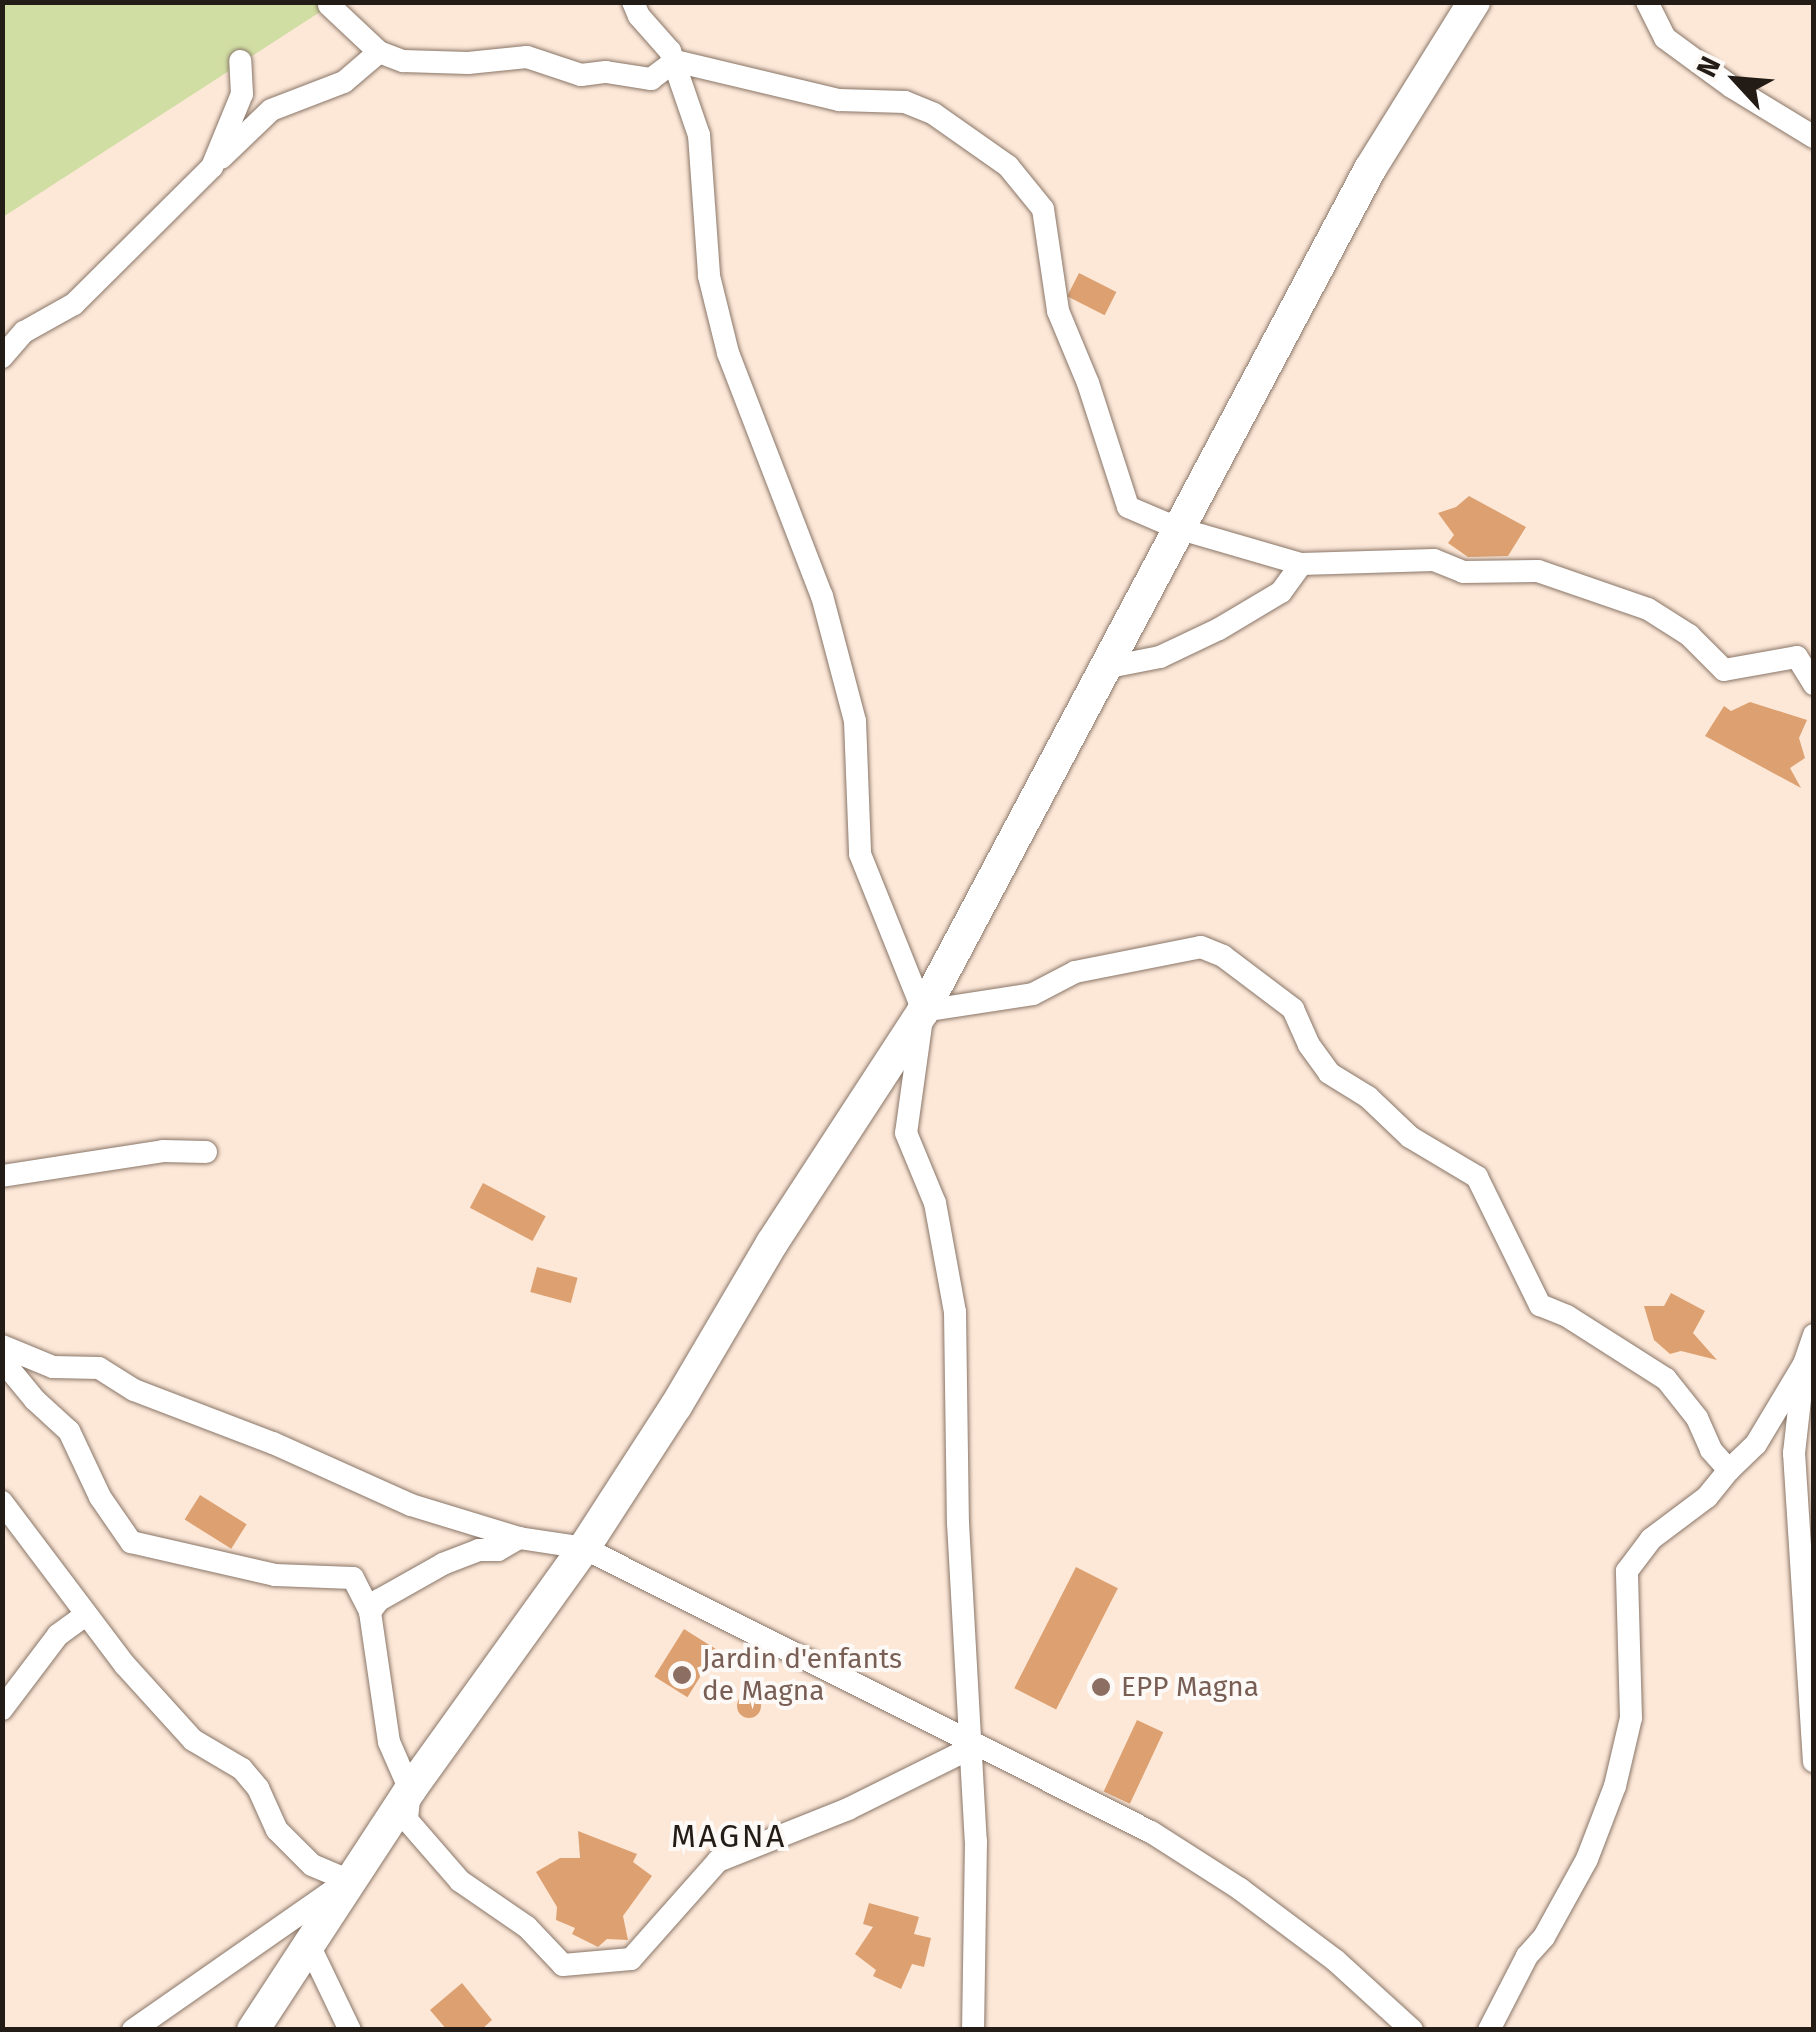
<!DOCTYPE html>
<style>
body{margin:0}
#map{position:relative;width:1816px;height:2032px;overflow:hidden;background:#fde8d8;font-family:"Fira Sans",sans-serif}
div>[style]{position:absolute}
.green>*{inset:0;background:#d1dea3}
.building>*{inset:0;background:#dda171;transform-origin:0 0}
.round{border-radius:50%}
.roads{filter:drop-shadow(0 0 2px #897668) drop-shadow(0 0 2px #897668)}
.street>*{height:22px;margin:-11px;padding:0 11px;transform-origin:11px;border-radius:11px;background:#fff}
.secondary>*{height:32px;margin:-16px;padding:0 16px;transform-origin:16px;border-radius:16px;background:#fff}
.dots>*{width:28px;height:28px;translate:-50% -50%;box-sizing:border-box;border:5px solid #fdf9f6;border-radius:50%}
span{translate:-50% -50%;white-space:nowrap;text-align:center;line-height:1.15;-webkit-text-stroke:8px #fdf9f6;paint-order:stroke}
.education-label{font-size:28px;color:#785e54}
.left{translate:0 -50%;text-align:left}
.quarter-label{font-size:32px;color:#231b15;letter-spacing:2.5px}
.frame{position:absolute;inset:0;border:5px solid #231b15;pointer-events:none}
.north{position:absolute;left:1686px;top:30px;width:100px;height:100px;-webkit-text-stroke:8px #fdf9f6;paint-order:stroke;rotate:296deg;font-size:28px;font-weight:700;line-height:40px;text-align:center;color:#231b15}
.north::after{content:'';display:block;margin:auto;width:35px;height:45px;background:#231b15;clip-path:polygon(50% 0,100% 100%,50% 72%,0 100%)}
</style>
<div id="map">
<div class="green">
<div style="clip-path:polygon(3px 3px,334px 3px,3px 217px)"></div>
</div>
<div class="building">
<div style="left:1079px;top:273px;width:42px;height:26px;rotate:27deg"></div>
<div style="clip-path:polygon(1469px 496px,1526px 527px,1508px 556px,1468px 557px,1448px 543px,1454px 535px,1438px 513px,1456px 507px)"></div>
<div style="clip-path:polygon(1750px 702px,1807px 720px,1799px 738px,1805px 758px,1790px 768px,1801px 788px,1705px 736px,1724px 706px,1731px 711px)"></div>
<div style="left:483px;top:1183px;width:71px;height:28px;rotate:28deg"></div>
<div style="left:537px;top:1267px;width:42px;height:26px;rotate:15deg"></div>
<div style="clip-path:polygon(1671px 1293px,1705px 1311px,1693px 1333px,1717px 1360px,1681px 1351px,1670px 1354px,1654px 1340px,1644px 1306px,1664px 1306px)"></div>
<div style="left:200px;top:1495px;width:55px;height:29px;rotate:32deg"></div>
<div style="left:1076px;top:1567px;width:47px;height:136px;rotate:27deg"></div>
<div style="left:684px;top:1629px;width:39px;height:56px;rotate:32deg"></div>
<div class="round" style="left:737px;top:1694px;width:24px;height:24px"></div>
<div style="left:1137px;top:1720px;width:29px;height:79px;rotate:25deg"></div>
<div style="clip-path:polygon(578px 1831px,637px 1854px,633px 1862px,652px 1876px,623px 1916px,628px 1940px,607px 1939px,598px 1947px,572px 1934px,575px 1928px,556px 1920px,557px 1907px,536px 1872px,560px 1858px,580px 1858px)"></div>
<div style="clip-path:polygon(869px 1903px,919px 1917px,914px 1934px,931px 1938px,924px 1967px,912px 1964px,901px 1989px,873px 1976px,876px 1970px,855px 1954px,873px 1927px,863px 1924px)"></div>
<div style="clip-path:polygon(462px 1983px,492px 2020px,481px 2030px,447px 2030px,430px 2010px)"></div>
</div>
<div class="roads">
<div class="street">
<div style="left:633px;top:2px;width:15px;rotate:67deg"></div>
<div style="left:639px;top:16px;width:47px;rotate:48.5deg"></div>
<div style="left:670px;top:51px;width:89px;rotate:71deg"></div>
<div style="left:699px;top:135px;width:141px;rotate:85.9deg"></div>
<div style="left:709px;top:276px;width:79px;rotate:76.1deg"></div>
<div style="left:728px;top:353px;width:261px;rotate:68.9deg"></div>
<div style="left:822px;top:596px;width:129px;rotate:75.2deg"></div>
<div style="left:855px;top:721px;width:133px;rotate:87.8deg"></div>
<div style="left:860px;top:854px;width:169px;rotate:68.1deg"></div>
<div style="left:923px;top:1011px;width:123px;rotate:97.9deg"></div>
<div style="left:906px;top:1133px;width:76px;rotate:67.5deg"></div>
<div style="left:935px;top:1203px;width:111px;rotate:79.6deg"></div>
<div style="left:955px;top:1312px;width:211px;rotate:89.2deg"></div>
<div style="left:958px;top:1523px;width:319px;rotate:86.8deg"></div>
<div style="left:976px;top:1841px;width:189px;rotate:90.9deg"></div>
<div style="left:1647px;top:2px;width:40px;rotate:63.4deg"></div>
<div style="left:1665px;top:38px;width:83px;rotate:36.2deg"></div>
<div style="left:1732px;top:87px;width:96px;rotate:31.4deg"></div>
<div style="left:329px;top:5px;width:69px;rotate:43.2deg"></div>
<div style="left:379px;top:52px;width:26px;rotate:21deg"></div>
<div style="left:403px;top:61px;width:65px;rotate:1.8deg"></div>
<div style="left:468px;top:63px;width:59px;rotate:-5.8deg"></div>
<div style="left:527px;top:57px;width:57px;rotate:18.4deg"></div>
<div style="left:581px;top:75px;width:25px;rotate:-7deg"></div>
<div style="left:606px;top:72px;width:46px;rotate:8.8deg"></div>
<div style="left:651px;top:79px;width:30px;rotate:-37deg"></div>
<div style="left:675px;top:61px;width:169px;rotate:13.4deg"></div>
<div style="left:839px;top:100px;width:66px;rotate:1.7deg"></div>
<div style="left:905px;top:102px;width:31px;rotate:22deg"></div>
<div style="left:934px;top:114px;width:90px;rotate:35.1deg"></div>
<div style="left:1008px;top:166px;width:55px;rotate:50.9deg"></div>
<div style="left:1043px;top:209px;width:103px;rotate:81.6deg"></div>
<div style="left:1058px;top:311px;width:78px;rotate:67.4deg"></div>
<div style="left:1088px;top:383px;width:130px;rotate:72.1deg"></div>
<div style="left:1128px;top:507px;width:53px;rotate:23.2deg"></div>
<div style="left:1177px;top:528px;width:129px;rotate:16.2deg"></div>
<div style="left:1301px;top:564px;width:133px;rotate:-1.7deg"></div>
<div style="left:1434px;top:560px;width:31px;rotate:22deg"></div>
<div style="left:1463px;top:572px;width:75px;rotate:-0.8deg"></div>
<div style="left:1538px;top:571px;width:116px;rotate:19.1deg"></div>
<div style="left:1648px;top:609px;width:49px;rotate:32.4deg"></div>
<div style="left:1689px;top:635px;width:49px;rotate:45deg"></div>
<div style="left:1724px;top:670px;width:74px;rotate:-10.1deg"></div>
<div style="left:1797px;top:657px;width:32px;rotate:58deg"></div>
<div style="left:221px;top:158px;width:69px;rotate:-43.8deg"></div>
<div style="left:271px;top:110px;width:78px;rotate:-21deg"></div>
<div style="left:344px;top:82px;width:46px;rotate:-40.6deg"></div>
<div style="left:2px;top:357px;width:33px;rotate:-49deg"></div>
<div style="left:24px;top:332px;width:57px;rotate:-29.2deg"></div>
<div style="left:74px;top:304px;width:194px;rotate:-44.8deg"></div>
<div style="left:212px;top:167px;width:79px;rotate:-67.7deg"></div>
<div style="left:242px;top:94px;width:33px;rotate:-93deg"></div>
<div style="left:1104px;top:668px;width:57px;rotate:-11.1deg"></div>
<div style="left:1160px;top:657px;width:65px;rotate:-25.4deg"></div>
<div style="left:1219px;top:629px;width:72px;rotate:-30.8deg"></div>
<div style="left:1281px;top:592px;width:34px;rotate:-54deg"></div>
<div style="left:923px;top:1011px;width:111px;rotate:-8.8deg"></div>
<div style="left:1033px;top:994px;width:47px;rotate:-27.6deg"></div>
<div style="left:1075px;top:972px;width:128px;rotate:-11.2deg"></div>
<div style="left:1201px;top:947px;width:24px;rotate:22deg"></div>
<div style="left:1223px;top:956px;width:88px;rotate:37.1deg"></div>
<div style="left:1293px;top:1009px;width:39px;rotate:66deg"></div>
<div style="left:1309px;top:1045px;width:34px;rotate:54deg"></div>
<div style="left:1329px;top:1073px;width:46px;rotate:31.6deg"></div>
<div style="left:1368px;top:1097px;width:58px;rotate:43.6deg"></div>
<div style="left:1410px;top:1137px;width:78px;rotate:30.8deg"></div>
<div style="left:1477px;top:1177px;width:143px;rotate:63.8deg"></div>
<div style="left:1540px;top:1305px;width:29px;rotate:22deg"></div>
<div style="left:1567px;top:1316px;width:117px;rotate:32.5deg"></div>
<div style="left:1666px;top:1379px;width:50px;rotate:51.5deg"></div>
<div style="left:1697px;top:1418px;width:35px;rotate:66deg"></div>
<div style="left:1711px;top:1450px;width:27px;rotate:48deg"></div>
<div style="left:1729px;top:1470px;width:37px;rotate:-44deg"></div>
<div style="left:1756px;top:1444px;width:93px;rotate:-59deg"></div>
<div style="left:2px;top:1176px;width:163px;rotate:-8.8deg"></div>
<div style="left:163px;top:1151px;width:43px;rotate:1.3deg"></div>
<div style="left:1814px;top:1335px;width:31px;rotate:109deg"></div>
<div style="left:1804px;top:1364px;width:90px;rotate:96.4deg"></div>
<div style="left:1794px;top:1453px;width:309px;rotate:86.3deg"></div>
<div style="left:2px;top:1346px;width:55px;rotate:22.4deg"></div>
<div style="left:53px;top:1367px;width:46px;rotate:1.2deg"></div>
<div style="left:99px;top:1368px;width:41px;rotate:32.2deg"></div>
<div style="left:134px;top:1390px;width:149px;rotate:20.9deg"></div>
<div style="left:273px;top:1443px;width:151px;rotate:24.2deg"></div>
<div style="left:411px;top:1505px;width:113px;rotate:17deg"></div>
<div style="left:519px;top:1538px;width:66px;rotate:8.7deg"></div>
<div style="left:584px;top:1548px;width:634px;rotate:26.61deg"></div>
<div style="left:1151px;top:1832px;width:106px;rotate:32.6deg"></div>
<div style="left:1240px;top:1889px;width:119px;rotate:36.8deg"></div>
<div style="left:1335px;top:1960px;width:104px;rotate:42.3deg"></div>
<div style="left:2px;top:1360px;width:52px;rotate:50.5deg"></div>
<div style="left:35px;top:1400px;width:46px;rotate:42.4deg"></div>
<div style="left:69px;top:1431px;width:73px;rotate:64.8deg"></div>
<div style="left:100px;top:1497px;width:55px;rotate:55.4deg"></div>
<div style="left:131px;top:1542px;width:148px;rotate:12.9deg"></div>
<div style="left:275px;top:1575px;width:78px;rotate:2.2deg"></div>
<div style="left:353px;top:1578px;width:38px;rotate:63deg"></div>
<div style="left:2px;top:1502px;width:204px;rotate:53deg"></div>
<div style="left:125px;top:1665px;width:101px;rotate:47.8deg"></div>
<div style="left:193px;top:1740px;width:57px;rotate:30.6deg"></div>
<div style="left:242px;top:1769px;width:25px;rotate:50deg"></div>
<div style="left:258px;top:1788px;width:46px;rotate:65.7deg"></div>
<div style="left:277px;top:1830px;width:49px;rotate:45deg"></div>
<div style="left:312px;top:1865px;width:39px;rotate:23deg"></div>
<div style="left:519px;top:1538px;width:24px;rotate:150deg"></div>
<div style="left:498px;top:1550px;width:19px;rotate:180deg"></div>
<div style="left:479px;top:1550px;width:39px;rotate:159deg"></div>
<div style="left:443px;top:1564px;width:73px;rotate:150.6deg"></div>
<div style="left:379px;top:1600px;width:15px;rotate:127deg"></div>
<div style="left:370px;top:1612px;width:131px;rotate:81.7deg"></div>
<div style="left:389px;top:1742px;width:52px;rotate:66.4deg"></div>
<div style="left:410px;top:1790px;width:30px;rotate:96deg"></div>
<div style="left:407px;top:1820px;width:81px;rotate:49deg"></div>
<div style="left:460px;top:1881px;width:81px;rotate:34.5deg"></div>
<div style="left:527px;top:1927px;width:52px;rotate:46.5deg"></div>
<div style="left:563px;top:1965px;width:68px;rotate:-5deg"></div>
<div style="left:631px;top:1959px;width:131px;rotate:-48.4deg"></div>
<div style="left:718px;top:1861px;width:140px;rotate:-21.8deg"></div>
<div style="left:848px;top:1809px;width:140px;rotate:-26.4deg"></div>
<div style="left:2px;top:1709px;width:93px;rotate:-52.9deg"></div>
<div style="left:58px;top:1635px;width:34px;rotate:-36deg"></div>
<div style="left:310px;top:1947px;width:92px;rotate:64.3deg"></div>
<div style="left:133px;top:2030px;width:254px;rotate:-34.9deg"></div>
<div style="left:1489px;top:2030px;width:83px;rotate:-62.8deg"></div>
<div style="left:1527px;top:1956px;width:25px;rotate:-48deg"></div>
<div style="left:1544px;top:1937px;width:89px;rotate:-61.1deg"></div>
<div style="left:1587px;top:1859px;width:78px;rotate:-69deg"></div>
<div style="left:1615px;top:1786px;width:70px;rotate:-76.8deg"></div>
<div style="left:1631px;top:1718px;width:147px;rotate:-91.6deg"></div>
<div style="left:1627px;top:1571px;width:40px;rotate:-53deg"></div>
<div style="left:1651px;top:1539px;width:70px;rotate:-36.9deg"></div>
<div style="left:1707px;top:1497px;width:35px;rotate:-51deg"></div>
</div>
<div class="secondary">
<div style="left:253px;top:2030px;width:287px;rotate:-56.8deg"></div>
<div style="left:410px;top:1790px;width:298px;rotate:-54.3deg"></div>
<div style="left:584px;top:1548px;width:169px;rotate:-57.1deg"></div>
<div style="left:676px;top:1406px;width:189px;rotate:-59.5deg"></div>
<div style="left:772px;top:1243px;width:277px;rotate:-56.9deg"></div>
<div style="left:923px;top:1011px;width:953px;rotate:-62.04deg"></div>
<div style="left:1370px;top:169px;width:197px;rotate:-58.1deg"></div>
</div>
</div>
<div class="dots">
<div style="left:682px;top:1675px;background:#8d6e63"></div>
<div style="left:1101px;top:1687px;background:#8d6e63"></div>
</div>
<div class="education-label">
<span class="left" style="left:702px;top:1675px">Jardin d'enfants<br>de Magna</span>
<span class="left" style="left:1121px;top:1687px">EPP Magna</span>
</div>
<div class="quarter-label">
<span style="left:729px;top:1836px">MAGNA</span>
</div>
<div class="frame"></div>
<div class="north">N</div>
</div>
